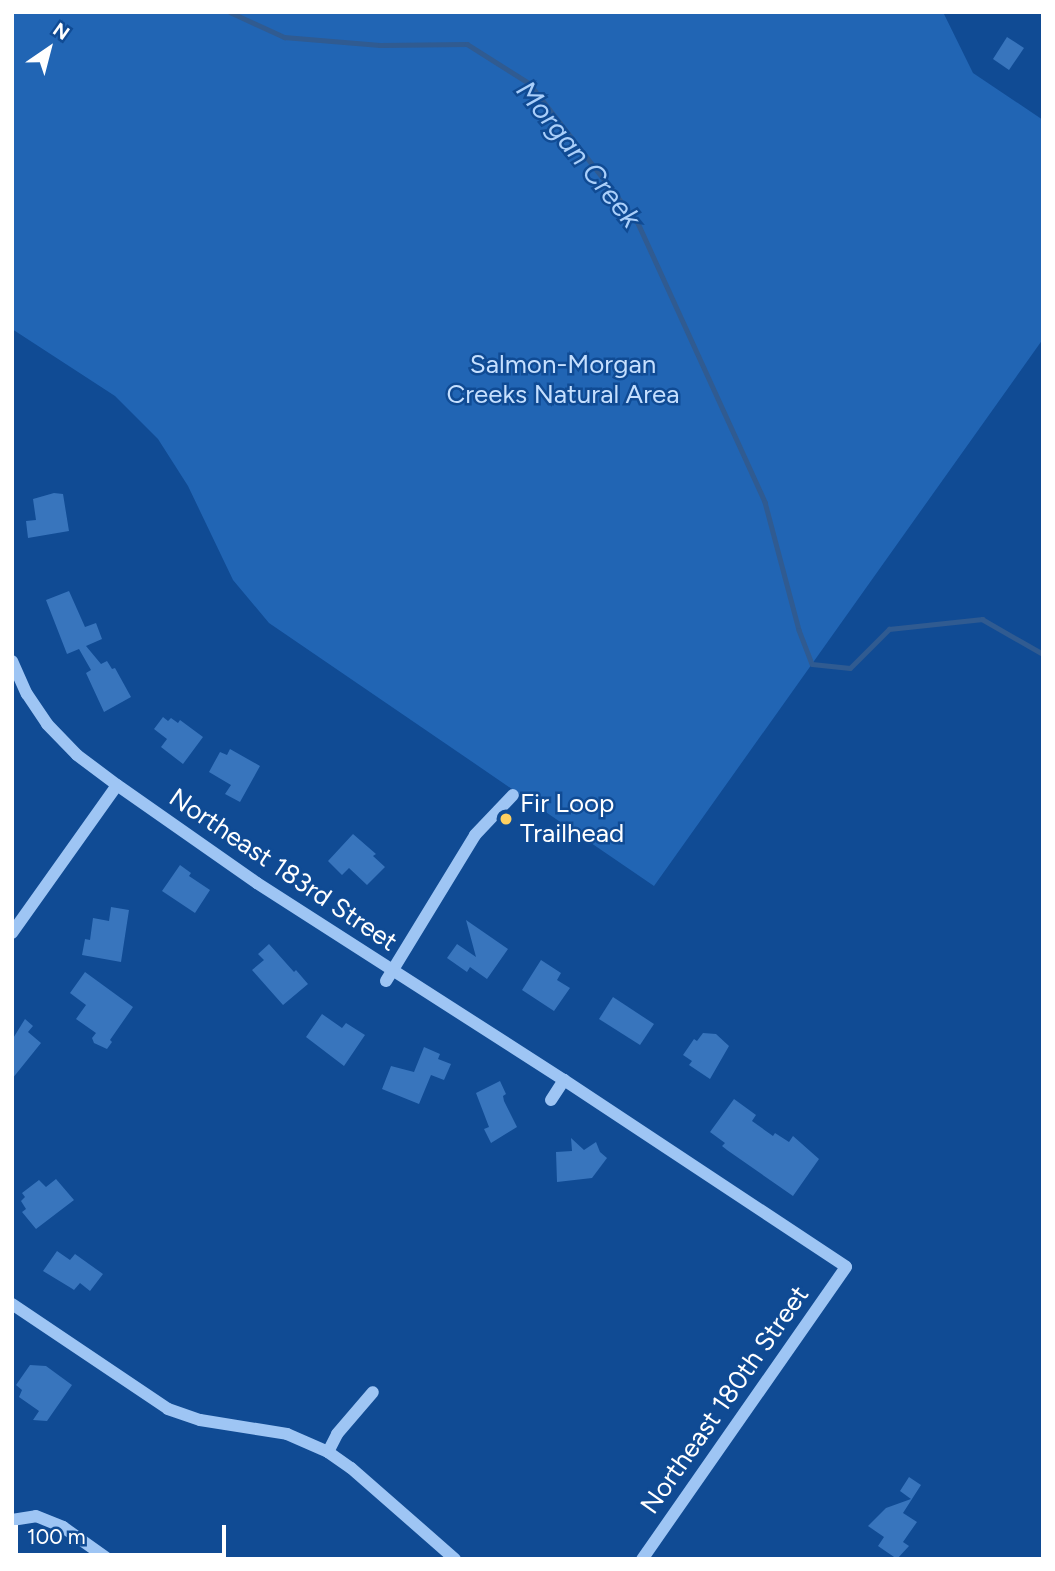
<!DOCTYPE html>
<html>
<head>
<meta charset="utf-8">
<style>
  body { margin:0 }
  #map { position:relative; width:1055px; height:1571px; overflow:hidden; background:#104b94; font-family:Figtree,sans-serif }
  div>[style] { position:absolute }
  .green>* { inset:0; background:#2165b4 }
  .stream>* { height:4.5px; margin:-2.25px; padding:0 2.25px; transform-origin:2.25px; border-radius:2.25px; background:#305b91 }
  .building>* { inset:0; background:#3875bd }
  .minor>* { height:12px; margin:-6px; padding:0 6px; transform-origin:6px; border-radius:6px; background:#9ec5f4 }
  .dots>* { width:19px; height:19px; translate:-50% -50%; box-sizing:border-box; border:4px solid #104b94; border-radius:50% }
  span { translate:-50% -50%; white-space:nowrap; text-align:center; line-height:1.15; -webkit-text-stroke:5px #104b94; paint-order:stroke }
  .park-label { font-size:26px; color:#c5dffe }
  .poi-label { font-size:26px; color:#fff }
  .left { translate:0 -50%; text-align:left }
  .street-label { font-size:26px; color:#fff }
  .water-label { font-size:28px; color:#aacffa; font-style:italic }
  .frame { position:absolute; inset:0; border:14px solid #fff; pointer-events:none }
  .north { position:absolute; left:14px; top:14px; width:70px; height:70px; -webkit-text-stroke:5px #104b94; paint-order:stroke; rotate:35deg; font-size:19px; font-weight:700; line-height:28px; text-align:center; color:#fff }
  .north::after { content:''; display:block; margin:auto; width:24px; height:32px; background:#fff; clip-path:polygon(50% 0,100% 100%,50% 72%,0 100%) }
  .scale { position:absolute; left:14px; top:1525px; width:212px; height:32px; box-sizing:border-box; border:4px solid #fff; border-top:0; padding-left:9px; font-size:21px; line-height:24px; white-space:nowrap; color:#fff; -webkit-text-stroke:5px #104b94; paint-order:stroke }
</style>
</head>
<body>
<div id="map">
  <div class="green">
    <div style="clip-path:polygon(12px 12px,943px 12px,973px 73px,1043px 120px,1043px 339px,654px 886px,269px 623px,233px 580px,188px 486px,158px 439px,115px 396px,12px 329px)"></div>
  </div>
  <div class="stream">
    <div style="left:230px;top:12px;width:60px;rotate:24.8deg"></div>
    <div style="left:284px;top:37px;width:96px;rotate:4.8deg"></div>
    <div style="left:380px;top:45px;width:87px;rotate:-0.7deg"></div>
    <div style="left:467px;top:44px;width:73px;rotate:32.2deg"></div>
    <div style="left:529px;top:83px;width:177px;rotate:52.1deg"></div>
    <div style="left:638px;top:223px;width:307px;rotate:65.5deg"></div>
    <div style="left:765px;top:502px;width:132px;rotate:75.1deg"></div>
    <div style="left:799px;top:630px;width:36px;rotate:69deg"></div>
    <div style="left:812px;top:664px;width:38px;rotate:6deg"></div>
    <div style="left:850px;top:668px;width:55px;rotate:-45deg"></div>
    <div style="left:889px;top:629px;width:94px;rotate:-6.1deg"></div>
    <div style="left:982px;top:619px;width:70px;rotate:29.8deg"></div>
  </div>
  <div class="building">
    <div style="clip-path:polygon(1007px 37px,1024px 48px,1009px 70px,993px 59px)"></div>
    <div style="clip-path:polygon(54px 493px,63px 494px,69px 531px,28px 538px,26px 521px,36px 520px,33px 499px)"></div>
    <div style="clip-path:polygon(69px 591px,85px 627px,96px 623px,102px 639px,86px 646px,101px 664px,107px 661px,112px 669px,115px 668px,131px 697px,104px 712px,86px 673px,91px 670px,79px 649px,67px 654px,46px 600px)"></div>
    <div style="clip-path:polygon(163px 717px,168px 721px,171px 718px,178px 723px,180px 720px,203px 737px,183px 764px,161px 747px,167px 739px,154px 729px)"></div>
    <div style="clip-path:polygon(230px 749px,260px 766px,240px 802px,225px 794px,231px 785px,209px 772px,220px 752px,227px 755px)"></div>
    <div style="clip-path:polygon(353px 834px,376px 854px,373px 856px,385px 867px,367px 885px,349px 868px,342px 875px,328px 861px)"></div>
    <div style="clip-path:polygon(180px 865px,191px 873px,189px 876px,210px 890px,195px 913px,162px 891px)"></div>
    <div style="clip-path:polygon(111px 907px,129px 910px,121px 962px,82px 955px,85px 939px,90px 940px,93px 918px,109px 921px)"></div>
    <div style="clip-path:polygon(466px 920px,508px 949px,487px 979px,470px 967px,467px 972px,447px 958px,457px 944px,476px 957px)"></div>
    <div style="clip-path:polygon(269px 944px,294px 972px,296px 970px,308px 984px,283px 1005px,252px 970px,264px 960px,258px 954px)"></div>
    <div style="clip-path:polygon(541px 960px,561px 973px,557px 980px,570px 988px,554px 1011px,522px 990px)"></div>
    <div style="clip-path:polygon(85px 972px,133px 1007px,110px 1040px,112px 1042px,107px 1049px,94px 1043px,92px 1038px,96px 1033px,76px 1019px,86px 1005px,70px 993px)"></div>
    <div style="clip-path:polygon(613px 997px,654px 1024px,640px 1045px,599px 1019px)"></div>
    <div style="clip-path:polygon(322px 1014px,342px 1028px,346px 1023px,365px 1035px,344px 1066px,306px 1037px)"></div>
    <div style="clip-path:polygon(25px 1019px,33px 1026px,28px 1032px,41px 1043px,12px 1079px,12px 1040px)"></div>
    <div style="clip-path:polygon(703px 1033px,716px 1034px,729px 1046px,710px 1079px,689px 1065px,692px 1061px,683px 1055px,694px 1039px,697px 1041px)"></div>
    <div style="clip-path:polygon(424px 1047px,440px 1054px,438px 1059px,451px 1064px,444px 1080px,431px 1075px,419px 1104px,382px 1089px,391px 1066px,414px 1072px)"></div>
    <div style="clip-path:polygon(500px 1081px,506px 1094px,503px 1096px,504px 1101px,517px 1127px,491px 1143px,484px 1129px,489px 1127px,476px 1093px)"></div>
    <div style="clip-path:polygon(734px 1099px,756px 1115px,752px 1121px,773px 1136px,775px 1133px,789px 1142px,793px 1136px,819px 1159px,793px 1196px,727px 1150px,722px 1146px,725px 1143px,710px 1132px)"></div>
    <div style="clip-path:polygon(571px 1138px,584px 1150px,596px 1142px,600px 1152px,607px 1158px,592px 1178px,557px 1182px,556px 1152px,572px 1151px)"></div>
    <div style="clip-path:polygon(56px 1179px,74px 1200px,36px 1229px,22px 1212px,26px 1209px,21px 1201px,25px 1197px,22px 1193px,39px 1180px,46px 1187px)"></div>
    <div style="clip-path:polygon(57px 1251px,70px 1260px,75px 1254px,103px 1274px,90px 1291px,80px 1283px,74px 1290px,71px 1288px,43px 1271px)"></div>
    <div style="clip-path:polygon(30px 1365px,46px 1366px,72px 1385px,47px 1421px,33px 1420px,39px 1411px,19px 1397px,22px 1390px,16px 1385px)"></div>
    <div style="clip-path:polygon(909px 1477px,921px 1485px,903px 1513px,917px 1522px,903px 1542px,909px 1546px,897px 1559px,878px 1546px,884px 1537px,868px 1526px,886px 1508px,911px 1499px,900px 1491px)"></div>
  </div>
  <div class="minor">
    <div style="left:12px;top:661px;width:36px;rotate:66deg"></div>
    <div style="left:27px;top:694px;width:36px;rotate:56deg"></div>
    <div style="left:47px;top:724px;width:43px;rotate:45.9deg"></div>
    <div style="left:77px;top:755px;width:50px;rotate:36.9deg"></div>
    <div style="left:117px;top:785px;width:171px;rotate:35deg"></div>
    <div style="left:257px;top:883px;width:365px;rotate:32.7deg"></div>
    <div style="left:564px;top:1080px;width:338px;rotate:33.5deg"></div>
    <div style="left:846px;top:1267px;width:356px;rotate:124.9deg"></div>
    <div style="left:12px;top:933px;width:181px;rotate:-54.6deg"></div>
    <div style="left:386px;top:981px;width:171px;rotate:-58.6deg"></div>
    <div style="left:475px;top:835px;width:55px;rotate:-46.5deg"></div>
    <div style="left:551px;top:1100px;width:24px;rotate:-57deg"></div>
    <div style="left:12px;top:1304px;width:188px;rotate:33.9deg"></div>
    <div style="left:168px;top:1409px;width:34px;rotate:19deg"></div>
    <div style="left:200px;top:1420px;width:88px;rotate:9.1deg"></div>
    <div style="left:287px;top:1434px;width:45px;rotate:23.7deg"></div>
    <div style="left:328px;top:1452px;width:28px;rotate:35deg"></div>
    <div style="left:351px;top:1468px;width:138px;rotate:41.2deg"></div>
    <div style="left:328px;top:1452px;width:20px;rotate:-63deg"></div>
    <div style="left:337px;top:1434px;width:55px;rotate:-49.4deg"></div>
    <div style="left:12px;top:1520px;width:24px;rotate:-9deg"></div>
    <div style="left:36px;top:1516px;width:29px;rotate:22deg"></div>
    <div style="left:63px;top:1527px;width:55px;rotate:35.4deg"></div>
  </div>
  <div class="dots">
    <div style="left:506px;top:819px;background:#ffd060"></div>
  </div>
  <div class="park-label">
    <span style="left:563px;top:380px">Salmon-Morgan<br>Creeks Natural Area</span>
  </div>
  <div class="poi-label">
    <span class="left" style="left:520px;top:819px">Fir Loop<br>Trailhead</span>
  </div>
  <div class="street-label">
    <span style="left:283px;top:870px;rotate:34deg">Northeast 183rd Street</span>
    <span style="left:725px;top:1400px;rotate:-55deg">Northeast 180th Street</span>
  </div>
  <div class="water-label">
    <span style="left:579px;top:154px;rotate:51deg">Morgan Creek</span>
  </div>
  <div class="frame"></div>
  <div class="north">N</div>
  <div class="scale">100 m</div>
</div>
</body>
</html>
